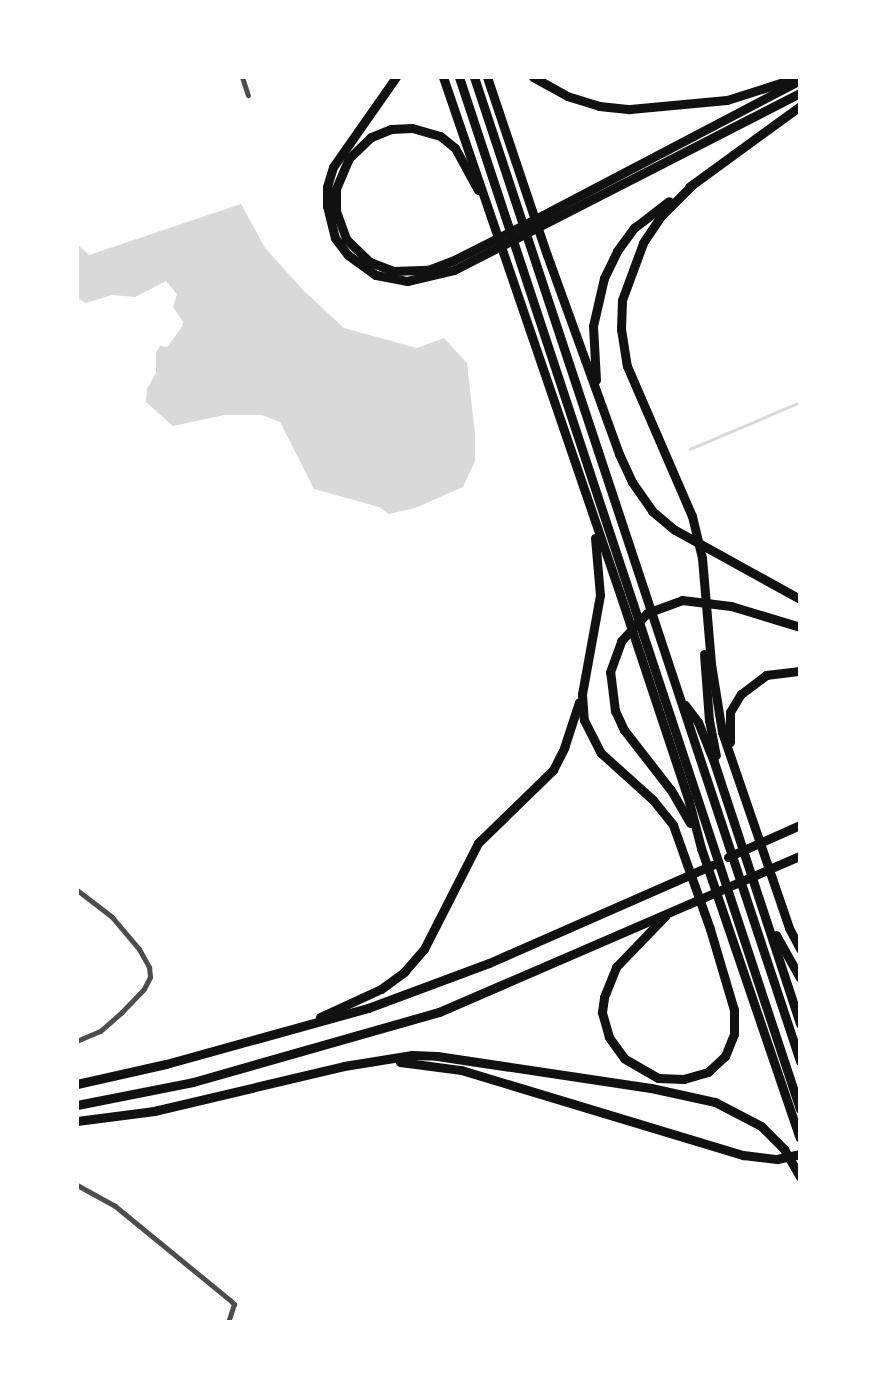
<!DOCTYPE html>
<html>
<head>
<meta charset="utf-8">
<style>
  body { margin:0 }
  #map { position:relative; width:877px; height:1399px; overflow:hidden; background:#fff; font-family:"Sofia Sans Condensed",sans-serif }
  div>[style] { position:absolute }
  .water>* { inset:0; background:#d9d9d9 }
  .stream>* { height:2.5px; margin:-1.25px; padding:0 1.25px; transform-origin:1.25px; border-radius:1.25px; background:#d9d9d9 }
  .minor>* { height:5px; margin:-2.5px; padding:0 2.5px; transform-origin:2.5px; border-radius:2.5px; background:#4c4c4c }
  .motorway>* { height:9px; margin:-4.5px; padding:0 4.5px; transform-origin:4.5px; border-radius:4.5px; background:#111 }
  span { translate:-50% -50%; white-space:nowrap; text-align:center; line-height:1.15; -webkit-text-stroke:5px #fff; paint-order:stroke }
  .frame { position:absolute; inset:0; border:79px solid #fff; pointer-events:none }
</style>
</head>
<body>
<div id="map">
  <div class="water">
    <div style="clip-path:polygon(241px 204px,265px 248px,304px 291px,344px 328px,417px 348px,444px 338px,467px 363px,475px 434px,475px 461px,463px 487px,415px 508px,389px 514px,379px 507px,314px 489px,280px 422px,262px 415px,224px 415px,173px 426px,146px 402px,147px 389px,156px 373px,156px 352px,160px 346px,167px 347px,182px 327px,183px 322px,173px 307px,177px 294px,166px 281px,135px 297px,112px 295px,86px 303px,77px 298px,77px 244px,89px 255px)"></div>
  </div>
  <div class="stream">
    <div style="left:690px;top:449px;width:120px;rotate:-23.1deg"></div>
  </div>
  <div class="minor">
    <div style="left:242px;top:77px;width:19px;rotate:72deg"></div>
    <div style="left:77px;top:890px;width:44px;rotate:37.6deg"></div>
    <div style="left:112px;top:917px;width:42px;rotate:49.8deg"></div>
    <div style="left:139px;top:949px;width:21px;rotate:61deg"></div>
    <div style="left:149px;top:967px;width:10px;rotate:84deg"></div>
    <div style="left:150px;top:977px;width:13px;rotate:117deg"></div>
    <div style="left:144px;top:989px;width:32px;rotate:134deg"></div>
    <div style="left:122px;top:1012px;width:29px;rotate:139deg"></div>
    <div style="left:100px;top:1031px;width:25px;rotate:157deg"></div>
    <div style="left:77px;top:1185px;width:43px;rotate:28.9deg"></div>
    <div style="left:115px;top:1206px;width:149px;rotate:39.3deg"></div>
    <div style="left:230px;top:1300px;width:6px;rotate:45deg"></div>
    <div style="left:234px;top:1304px;width:19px;rotate:108deg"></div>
  </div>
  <div class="motorway">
    <div style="left:396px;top:77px;width:110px;rotate:125deg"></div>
    <div style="left:333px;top:167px;width:21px;rotate:107deg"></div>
    <div style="left:327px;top:187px;width:19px;rotate:90deg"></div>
    <div style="left:327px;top:206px;width:33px;rotate:76deg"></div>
    <div style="left:335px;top:238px;width:21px;rotate:53deg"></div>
    <div style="left:348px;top:255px;width:34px;rotate:36deg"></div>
    <div style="left:376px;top:275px;width:32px;rotate:11deg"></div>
    <div style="left:407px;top:281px;width:48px;rotate:-13.2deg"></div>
    <div style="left:454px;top:270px;width:389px;rotate:-27.1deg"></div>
    <div style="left:443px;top:77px;width:546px;rotate:71.1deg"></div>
    <div style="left:620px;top:594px;width:215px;rotate:71.6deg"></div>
    <div style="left:688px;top:798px;width:52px;rotate:75.4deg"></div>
    <div style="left:701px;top:848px;width:306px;rotate:71.2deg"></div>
    <div style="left:459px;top:77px;width:1087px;rotate:71.72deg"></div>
    <div style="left:474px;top:77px;width:1037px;rotate:71.67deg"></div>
    <div style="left:487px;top:77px;width:188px;rotate:71.4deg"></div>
    <div style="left:547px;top:255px;width:212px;rotate:70.1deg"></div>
    <div style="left:619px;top:454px;width:31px;rotate:65deg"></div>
    <div style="left:632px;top:482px;width:35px;rotate:55deg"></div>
    <div style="left:652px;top:511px;width:30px;rotate:40deg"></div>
    <div style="left:675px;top:530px;width:143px;rotate:28.9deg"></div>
    <div style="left:533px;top:77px;width:39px;rotate:29deg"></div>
    <div style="left:567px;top:96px;width:34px;rotate:17deg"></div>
    <div style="left:599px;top:106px;width:31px;rotate:6deg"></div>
    <div style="left:630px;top:109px;width:97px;rotate:-5.3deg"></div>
    <div style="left:727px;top:100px;width:69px;rotate:-17.7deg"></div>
    <div style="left:693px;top:184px;width:45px;rotate:135deg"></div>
    <div style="left:661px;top:216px;width:32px;rotate:124deg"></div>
    <div style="left:643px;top:243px;width:61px;rotate:110.2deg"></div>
    <div style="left:622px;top:300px;width:29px;rotate:92deg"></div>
    <div style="left:621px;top:329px;width:37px;rotate:81deg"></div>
    <div style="left:627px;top:366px;width:163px;rotate:66.6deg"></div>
    <div style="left:692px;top:516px;width:43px;rotate:76.6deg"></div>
    <div style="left:702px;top:558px;width:106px;rotate:85.1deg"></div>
    <div style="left:711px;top:664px;width:69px;rotate:80.8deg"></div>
    <div style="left:722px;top:732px;width:207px;rotate:71.1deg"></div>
    <div style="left:789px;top:928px;width:24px;rotate:62deg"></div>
    <div style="left:689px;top:187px;width:137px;rotate:-36.1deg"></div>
    <div style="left:478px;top:190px;width:48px;rotate:-118.7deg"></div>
    <div style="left:455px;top:148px;width:19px;rotate:-141deg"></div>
    <div style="left:440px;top:136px;width:29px;rotate:-164deg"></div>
    <div style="left:412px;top:128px;width:21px;rotate:177deg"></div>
    <div style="left:391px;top:129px;width:22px;rotate:158deg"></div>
    <div style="left:371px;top:137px;width:30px;rotate:136deg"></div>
    <div style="left:349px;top:158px;width:33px;rotate:113deg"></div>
    <div style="left:336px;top:188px;width:23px;rotate:90deg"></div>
    <div style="left:336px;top:211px;width:30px;rotate:70deg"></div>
    <div style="left:346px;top:239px;width:33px;rotate:44deg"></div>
    <div style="left:370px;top:262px;width:25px;rotate:21deg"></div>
    <div style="left:393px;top:271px;width:35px;rotate:-2deg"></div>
    <div style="left:428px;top:270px;width:26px;rotate:-21deg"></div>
    <div style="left:452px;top:261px;width:102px;rotate:-26.8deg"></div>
    <div style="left:543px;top:215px;width:290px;rotate:-27.7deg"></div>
    <div style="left:596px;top:380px;width:54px;rotate:-93.2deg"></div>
    <div style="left:593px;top:326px;width:49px;rotate:-77.1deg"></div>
    <div style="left:604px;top:278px;width:30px;rotate:-64deg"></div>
    <div style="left:617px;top:251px;width:29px;rotate:-54deg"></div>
    <div style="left:634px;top:228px;width:44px;rotate:-37.6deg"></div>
    <div style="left:595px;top:538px;width:57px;rotate:85deg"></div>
    <div style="left:600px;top:595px;width:101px;rotate:100.3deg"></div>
    <div style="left:582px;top:694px;width:26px;rotate:86deg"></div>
    <div style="left:584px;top:720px;width:37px;rotate:63deg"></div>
    <div style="left:601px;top:753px;width:70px;rotate:42.1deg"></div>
    <div style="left:653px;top:800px;width:32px;rotate:51deg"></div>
    <div style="left:673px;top:825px;width:110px;rotate:70.4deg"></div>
    <div style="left:710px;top:929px;width:84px;rotate:73.5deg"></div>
    <div style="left:734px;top:1010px;width:24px;rotate:90deg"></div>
    <div style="left:734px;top:1034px;width:24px;rotate:112deg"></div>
    <div style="left:725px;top:1056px;width:23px;rotate:137deg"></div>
    <div style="left:708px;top:1072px;width:25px;rotate:164deg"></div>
    <div style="left:684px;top:1079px;width:26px;rotate:-178deg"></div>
    <div style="left:658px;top:1078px;width:39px;rotate:-150deg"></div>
    <div style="left:624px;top:1058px;width:26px;rotate:-126deg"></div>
    <div style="left:609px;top:1037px;width:26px;rotate:-106deg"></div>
    <div style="left:602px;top:1012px;width:15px;rotate:-82deg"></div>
    <div style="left:604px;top:997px;width:32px;rotate:-68deg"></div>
    <div style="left:616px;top:967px;width:71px;rotate:-46.1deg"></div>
    <div style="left:704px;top:654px;width:66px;rotate:85.7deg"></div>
    <div style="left:709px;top:720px;width:36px;rotate:79deg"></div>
    <div style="left:685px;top:705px;width:21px;rotate:53deg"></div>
    <div style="left:698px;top:722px;width:43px;rotate:68.2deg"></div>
    <div style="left:714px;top:762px;width:276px;rotate:71.8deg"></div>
    <div style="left:730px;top:742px;width:30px;rotate:-90deg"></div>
    <div style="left:730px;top:712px;width:21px;rotate:-59deg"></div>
    <div style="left:741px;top:694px;width:31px;rotate:-37deg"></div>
    <div style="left:766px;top:675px;width:34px;rotate:-7deg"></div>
    <div style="left:690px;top:823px;width:39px;rotate:-120deg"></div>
    <div style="left:670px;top:789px;width:75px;rotate:-127.9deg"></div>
    <div style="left:624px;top:730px;width:21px;rotate:-115deg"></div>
    <div style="left:615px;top:711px;width:39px;rotate:-97deg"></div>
    <div style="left:610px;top:672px;width:33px;rotate:-70deg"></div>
    <div style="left:621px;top:641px;width:38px;rotate:-47deg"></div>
    <div style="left:647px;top:613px;width:37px;rotate:-20deg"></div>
    <div style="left:682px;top:600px;width:49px;rotate:7deg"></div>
    <div style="left:731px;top:606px;width:72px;rotate:16.9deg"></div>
    <div style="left:728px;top:857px;width:79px;rotate:-24deg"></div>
    <div style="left:776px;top:935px;width:49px;rotate:60.8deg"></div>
    <div style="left:320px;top:1017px;width:67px;rotate:-24.7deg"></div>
    <div style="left:381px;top:989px;width:29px;rotate:-36deg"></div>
    <div style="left:404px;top:972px;width:30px;rotate:-49deg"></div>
    <div style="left:424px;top:949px;width:119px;rotate:-63deg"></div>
    <div style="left:478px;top:843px;width:105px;rotate:-44.2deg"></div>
    <div style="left:553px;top:770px;width:25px;rotate:-63deg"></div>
    <div style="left:564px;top:748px;width:48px;rotate:-71.9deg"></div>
    <div style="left:400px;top:1062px;width:62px;rotate:7.5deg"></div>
    <div style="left:461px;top:1070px;width:295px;rotate:16.8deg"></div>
    <div style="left:743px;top:1155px;width:34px;rotate:7deg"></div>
    <div style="left:777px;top:1159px;width:24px;rotate:-12deg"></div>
    <div style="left:77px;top:1084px;width:91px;rotate:-12.7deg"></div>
    <div style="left:166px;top:1064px;width:210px;rotate:-15.5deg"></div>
    <div style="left:368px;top:1008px;width:129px;rotate:-20.4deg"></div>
    <div style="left:489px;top:963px;width:244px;rotate:-23.7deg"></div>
    <div style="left:77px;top:1105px;width:118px;rotate:-11.2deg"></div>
    <div style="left:193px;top:1082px;width:256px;rotate:-15.9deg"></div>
    <div style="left:439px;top:1012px;width:393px;rotate:-23.4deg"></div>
    <div style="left:77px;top:1121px;width:78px;rotate:-7.4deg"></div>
    <div style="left:154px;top:1111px;width:195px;rotate:-13.3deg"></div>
    <div style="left:344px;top:1066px;width:69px;rotate:-9.2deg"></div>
    <div style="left:412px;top:1055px;width:25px;rotate:2deg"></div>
    <div style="left:437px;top:1056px;width:216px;rotate:8.5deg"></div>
    <div style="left:651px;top:1088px;width:66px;rotate:12.3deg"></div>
    <div style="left:715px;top:1102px;width:52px;rotate:27.6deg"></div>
    <div style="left:761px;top:1126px;width:33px;rotate:45deg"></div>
    <div style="left:784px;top:1149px;width:32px;rotate:60deg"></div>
  </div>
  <div class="frame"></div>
</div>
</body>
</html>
